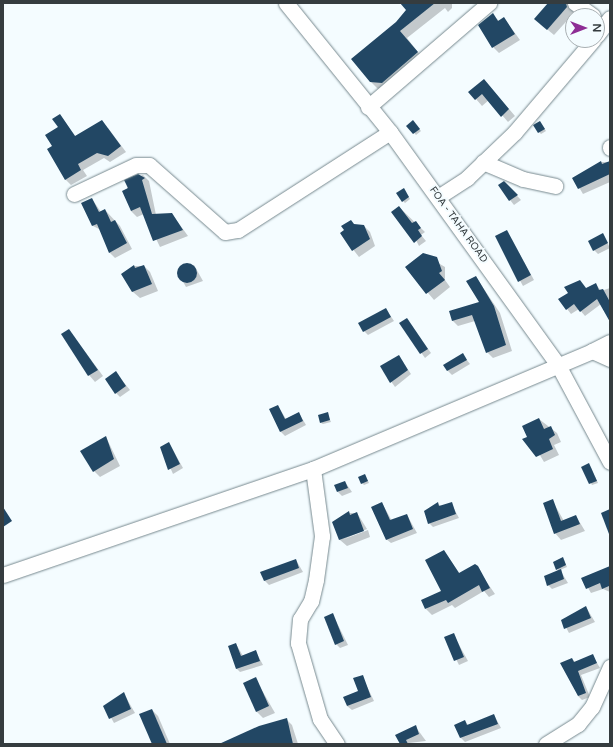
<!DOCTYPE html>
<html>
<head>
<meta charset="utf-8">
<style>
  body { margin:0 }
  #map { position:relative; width:613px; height:747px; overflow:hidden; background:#f4fcff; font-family:"Varela Round",sans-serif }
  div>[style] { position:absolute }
  .shadow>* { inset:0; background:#0003 }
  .building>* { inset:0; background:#224764 }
  .round { border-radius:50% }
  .roads { filter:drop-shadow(0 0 1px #77898f) drop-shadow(0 0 1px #77898f) }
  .minor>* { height:15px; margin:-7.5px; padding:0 7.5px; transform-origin:7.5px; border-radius:7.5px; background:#fff }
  span { translate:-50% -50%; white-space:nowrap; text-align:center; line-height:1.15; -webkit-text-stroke:4px #f4fcff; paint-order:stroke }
  .street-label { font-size:10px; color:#353c3f }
  .frame { position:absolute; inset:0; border:4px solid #353c3f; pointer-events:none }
  .north { position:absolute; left:565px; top:8px; width:40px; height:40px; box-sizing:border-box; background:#f4fcff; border:1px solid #a8afb2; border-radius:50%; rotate:90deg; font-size:11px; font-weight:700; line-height:16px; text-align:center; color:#353c3f }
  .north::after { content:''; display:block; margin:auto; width:14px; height:18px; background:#8e2d95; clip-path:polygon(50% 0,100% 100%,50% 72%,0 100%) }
</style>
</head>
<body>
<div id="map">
  <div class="shadow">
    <div style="clip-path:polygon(406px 3px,452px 3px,452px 8px,448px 12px,445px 8px,407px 38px,424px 60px,378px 89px,370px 81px,397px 23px,408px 9px)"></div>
    <div style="clip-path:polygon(550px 3px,575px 3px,573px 14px,554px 35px,542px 25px)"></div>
    <div style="clip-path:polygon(493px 15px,499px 21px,504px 18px,520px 40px,499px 53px,493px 47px)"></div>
    <div style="clip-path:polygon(484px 80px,515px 116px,508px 122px,489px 100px,482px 106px,470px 92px)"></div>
    <div style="clip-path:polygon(60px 115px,76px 137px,108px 128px,126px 152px,110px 162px,104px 158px,83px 170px,87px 176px,71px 185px,65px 179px,54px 146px)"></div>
    <div style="clip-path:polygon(540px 122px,546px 131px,541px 134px,539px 132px)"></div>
    <div style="clip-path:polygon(415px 124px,421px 131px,416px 135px,408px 126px)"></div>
    <div style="clip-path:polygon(601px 162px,610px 162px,610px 182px,583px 194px,574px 179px)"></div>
    <div style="clip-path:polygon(143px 175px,149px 181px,156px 215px,172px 214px,188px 236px,160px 247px,144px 214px,137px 217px,131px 211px,126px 181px)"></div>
    <div style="clip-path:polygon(504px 182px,521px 200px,514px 205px,510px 200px)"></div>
    <div style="clip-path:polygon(405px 191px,410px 199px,405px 203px,403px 201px)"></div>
    <div style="clip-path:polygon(92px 199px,101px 212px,105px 210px,120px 226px,132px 249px,115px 258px,110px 253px,101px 230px,93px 226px,82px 204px)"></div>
    <div style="clip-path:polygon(399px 207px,425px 232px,421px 235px,426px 241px,419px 246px)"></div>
    <div style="clip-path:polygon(355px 225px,364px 226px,370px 232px,375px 246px,359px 257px,341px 234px)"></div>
    <div style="clip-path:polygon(507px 231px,534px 280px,523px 286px,496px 237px)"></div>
    <div style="clip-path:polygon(603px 234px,610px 248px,598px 254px,594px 250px)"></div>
    <div style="clip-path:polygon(423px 254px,445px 267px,445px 280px,450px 287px,434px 300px,406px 267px)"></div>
    <div style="clip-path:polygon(194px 265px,203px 281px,186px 287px,177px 271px)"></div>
    <div style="clip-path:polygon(134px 266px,144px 266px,150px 272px,158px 291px,140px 298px,133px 292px,122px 274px)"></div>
    <div style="clip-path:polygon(476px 277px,500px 313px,512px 351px,493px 358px,487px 352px,475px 321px,458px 326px,452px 320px,480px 303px)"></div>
    <div style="clip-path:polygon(596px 284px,601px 291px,610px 288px,610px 317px,601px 304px,585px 316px,579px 309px,571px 314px,560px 300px)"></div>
    <div style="clip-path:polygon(386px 309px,394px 321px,368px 335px,364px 331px)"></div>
    <div style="clip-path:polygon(407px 319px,431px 353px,425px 358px,401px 324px)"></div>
    <div style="clip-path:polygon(69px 330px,103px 376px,95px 382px,89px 375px)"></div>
    <div style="clip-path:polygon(463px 355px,470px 364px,452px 375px,447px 370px)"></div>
    <div style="clip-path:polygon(399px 356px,411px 374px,395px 387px,381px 367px)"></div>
    <div style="clip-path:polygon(116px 373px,130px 390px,120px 397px,116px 393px)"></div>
    <div style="clip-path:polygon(278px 406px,286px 419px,299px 413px,306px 425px,285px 436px,281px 432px)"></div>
    <div style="clip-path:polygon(327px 413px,331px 422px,323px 424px,321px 423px)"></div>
    <div style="clip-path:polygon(539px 419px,557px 433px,561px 442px,554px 445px,559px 455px,544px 462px,529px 437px)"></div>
    <div style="clip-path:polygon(106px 437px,120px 466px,100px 477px,94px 471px)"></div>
    <div style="clip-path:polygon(169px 443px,183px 468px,173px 474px,161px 447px)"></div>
    <div style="clip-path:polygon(590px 466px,598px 483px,592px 485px,582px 467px)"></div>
    <div style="clip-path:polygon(365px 475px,369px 483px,364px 485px,362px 483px)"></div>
    <div style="clip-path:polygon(345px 482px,352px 492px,342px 496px,338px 492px)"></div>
    <div style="clip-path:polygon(552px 500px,564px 521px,576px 516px,585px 531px,561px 540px,555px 533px)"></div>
    <div style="clip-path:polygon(382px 503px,392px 521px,407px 515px,417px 533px,391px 543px,386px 539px)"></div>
    <div style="clip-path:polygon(451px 503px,459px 518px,433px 527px,429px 523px,438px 504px,441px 506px)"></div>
    <div style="clip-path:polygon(349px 513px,357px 513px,367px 529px,342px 540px,368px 530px,370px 537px,347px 546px,340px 540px,334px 522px)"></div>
    <div style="clip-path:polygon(444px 551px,460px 574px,475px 565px,495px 594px,489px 597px,484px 591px,455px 608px,452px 605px,432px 615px,426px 609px,442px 592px)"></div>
    <div style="clip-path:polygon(296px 560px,303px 572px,269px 585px,264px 580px)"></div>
    <div style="clip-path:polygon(564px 560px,567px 567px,560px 570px,568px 583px,552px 589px,548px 585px)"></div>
    <div style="clip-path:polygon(610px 567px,610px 592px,603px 589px,591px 593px,582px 578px)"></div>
    <div style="clip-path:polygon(586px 607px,595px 622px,569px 633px,562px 620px)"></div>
    <div style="clip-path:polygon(333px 615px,348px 645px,340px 648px,336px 644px)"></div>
    <div style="clip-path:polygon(453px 634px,468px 661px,459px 665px,445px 637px)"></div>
    <div style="clip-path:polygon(236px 644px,243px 656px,256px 652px,263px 665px,240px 672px,236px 668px)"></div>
    <div style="clip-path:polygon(593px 656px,600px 668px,581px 675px,590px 697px,582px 700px,578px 696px,572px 659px,576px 663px)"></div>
    <div style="clip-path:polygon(362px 676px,374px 701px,352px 710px,347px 706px,359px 692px)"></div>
    <div style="clip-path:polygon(255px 678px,275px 713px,263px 718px,257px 712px)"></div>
    <div style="clip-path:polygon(124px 694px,135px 713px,114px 723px,105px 707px)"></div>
    <div style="clip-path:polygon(152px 710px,158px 716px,170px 744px,153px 744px)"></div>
    <div style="clip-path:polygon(494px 715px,501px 728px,465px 742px,461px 738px,456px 726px,465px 721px,469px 726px)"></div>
    <div style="clip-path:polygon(286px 719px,292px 725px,298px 744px,231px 744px)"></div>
    <div style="clip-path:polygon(415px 726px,426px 741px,400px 744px)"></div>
  </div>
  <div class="building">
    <div style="clip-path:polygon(400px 3px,435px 3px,400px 31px,418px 52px,382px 83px,370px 82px,351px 59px,396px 22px,406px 10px)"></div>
    <div style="clip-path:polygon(548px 3px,566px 3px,567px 7px,547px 30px,534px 19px)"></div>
    <div style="clip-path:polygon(493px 13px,498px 21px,504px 17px,515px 34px,492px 48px,478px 25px)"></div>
    <div style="clip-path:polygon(484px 79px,509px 109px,501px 117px,482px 94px,475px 100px,468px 92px)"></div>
    <div style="clip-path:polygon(60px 114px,75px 136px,102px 120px,121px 146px,108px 156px,97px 153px,78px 164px,81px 170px,65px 180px,47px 149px,52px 146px,45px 135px,58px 127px,52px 119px)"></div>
    <div style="clip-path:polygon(413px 120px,420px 129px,413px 134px,406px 126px)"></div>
    <div style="clip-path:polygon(540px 121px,545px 129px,538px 133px,533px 125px)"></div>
    <div style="clip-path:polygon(601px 161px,602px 164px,610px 161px,610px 174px,578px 189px,572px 178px)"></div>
    <div style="clip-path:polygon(138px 174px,145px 178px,142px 180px,152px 214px,172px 213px,183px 230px,153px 241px,140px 207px,131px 211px,122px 191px,128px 188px,124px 180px)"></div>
    <div style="clip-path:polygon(504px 181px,518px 195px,509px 201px,498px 185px)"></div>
    <div style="clip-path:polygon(404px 188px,409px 197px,402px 202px,396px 193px)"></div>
    <div style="clip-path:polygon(92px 198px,99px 212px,105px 209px,111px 222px,115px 220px,127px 243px,109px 253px,97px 224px,92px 226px,81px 203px)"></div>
    <div style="clip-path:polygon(399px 206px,412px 223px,416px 221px,421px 228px,418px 230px,422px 236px,414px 243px,391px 212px)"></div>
    <div style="clip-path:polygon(351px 220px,354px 224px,364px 225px,370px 239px,352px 251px,340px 233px,344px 230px,341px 226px)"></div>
    <div style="clip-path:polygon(507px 230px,531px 275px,518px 282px,495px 236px)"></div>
    <div style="clip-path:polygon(603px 233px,608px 243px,593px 251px,588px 241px)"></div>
    <div style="clip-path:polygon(423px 253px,437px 257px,442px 271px,439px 273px,445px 280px,426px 294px,405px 267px)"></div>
    <div class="round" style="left:177px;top:263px;width:20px;height:20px"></div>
    <div style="clip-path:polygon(134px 265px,135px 268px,144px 265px,152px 284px,132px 292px,121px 274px)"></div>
    <div style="clip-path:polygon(476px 276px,494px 306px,506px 345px,486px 353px,472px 315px,452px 321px,449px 311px,479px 302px,466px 281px)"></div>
    <div style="clip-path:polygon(580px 280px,586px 288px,596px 283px,599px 290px,603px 289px,610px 302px,610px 322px,597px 299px,580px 312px,574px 304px,566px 310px,558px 299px,568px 293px,564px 287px)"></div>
    <div style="clip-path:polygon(386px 308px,391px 317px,363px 332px,358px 323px)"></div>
    <div style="clip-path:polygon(407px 318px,428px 349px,420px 354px,399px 323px)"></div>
    <div style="clip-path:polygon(69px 329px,98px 370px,88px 376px,61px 334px)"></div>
    <div style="clip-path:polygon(463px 353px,467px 360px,447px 371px,443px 365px)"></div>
    <div style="clip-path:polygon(399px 355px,408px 370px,390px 383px,380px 366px)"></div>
    <div style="clip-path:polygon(116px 371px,126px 386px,115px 394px,105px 379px)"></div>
    <div style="clip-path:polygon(278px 405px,285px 419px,299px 412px,303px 421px,280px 432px,269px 409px)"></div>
    <div style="clip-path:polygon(328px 412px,330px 420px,320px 423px,318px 415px)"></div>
    <div style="clip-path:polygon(539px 418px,544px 429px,551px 426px,555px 435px,549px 439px,553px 449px,536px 457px,522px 439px,527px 437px,522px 426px)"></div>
    <div style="clip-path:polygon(106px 436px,114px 459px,93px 472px,80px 451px)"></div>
    <div style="clip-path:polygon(169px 442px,180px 464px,168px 470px,160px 447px)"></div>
    <div style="clip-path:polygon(589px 463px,597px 481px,589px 484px,581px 467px)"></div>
    <div style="clip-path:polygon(365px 474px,368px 481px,361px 484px,358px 477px)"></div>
    <div style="clip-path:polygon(345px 481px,348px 488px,337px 492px,334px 485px)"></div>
    <div style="clip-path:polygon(553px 499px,561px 521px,576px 515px,580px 524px,554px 534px,543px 503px)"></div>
    <div style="clip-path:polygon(382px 502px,390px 520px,407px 514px,413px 529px,386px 540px,371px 507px)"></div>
    <div style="clip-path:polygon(438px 502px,439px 506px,452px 502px,456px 514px,428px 524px,424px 511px)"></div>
    <div style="clip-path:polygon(3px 507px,12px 521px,3px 527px)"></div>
    <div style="clip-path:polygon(610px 509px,610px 534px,609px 534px,601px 513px)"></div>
    <div style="clip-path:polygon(349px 511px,350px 515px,357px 512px,364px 531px,339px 540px,332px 522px)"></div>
    <div style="clip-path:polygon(444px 550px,459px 573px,475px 564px,478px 566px,490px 588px,482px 592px,479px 585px,448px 603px,446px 600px,425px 609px,421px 600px,441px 591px,425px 560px)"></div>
    <div style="clip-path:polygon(563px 557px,566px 565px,556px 570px,553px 562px)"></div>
    <div style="clip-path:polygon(296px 559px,299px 568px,264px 581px,260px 572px)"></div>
    <div style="clip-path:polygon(610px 566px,609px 586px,602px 589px,600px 583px,586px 589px,581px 578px)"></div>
    <div style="clip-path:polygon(561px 569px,564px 579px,547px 586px,544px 576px)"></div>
    <div style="clip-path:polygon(586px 606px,591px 618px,564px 629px,561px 620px)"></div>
    <div style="clip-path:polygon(333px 613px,344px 641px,335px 645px,324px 617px)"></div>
    <div style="clip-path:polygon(454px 633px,464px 657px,454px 661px,444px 637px)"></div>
    <div style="clip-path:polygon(236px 643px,241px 656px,256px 650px,260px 661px,236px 669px,228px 646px)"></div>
    <div style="clip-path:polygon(593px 654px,597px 663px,578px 671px,586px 693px,578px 696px,560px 663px,572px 658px,574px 662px)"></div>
    <div style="clip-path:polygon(363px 675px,371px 697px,347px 706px,343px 697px,358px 691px,353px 678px)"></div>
    <div style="clip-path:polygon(256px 677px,269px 706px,256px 712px,243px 683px)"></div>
    <div style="clip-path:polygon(124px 692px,131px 709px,109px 719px,103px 706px)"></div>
    <div style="clip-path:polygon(152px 709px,167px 744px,152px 744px,139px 714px)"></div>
    <div style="clip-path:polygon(494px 714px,498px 724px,460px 738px,454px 725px,465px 720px,467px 725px)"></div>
    <div style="clip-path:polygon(287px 718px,293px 744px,219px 744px,259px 726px)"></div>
    <div style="clip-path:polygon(416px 725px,419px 734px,406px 740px,408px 744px,400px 744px,395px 735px)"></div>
  </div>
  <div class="roads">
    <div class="minor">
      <div style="left:286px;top:3px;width:166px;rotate:51.1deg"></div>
      <div style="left:390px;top:132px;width:287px;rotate:54.2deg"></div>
      <div style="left:558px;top:365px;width:110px;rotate:61.8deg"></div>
      <div style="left:575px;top:3px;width:22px;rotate:36deg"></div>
      <div style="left:597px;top:35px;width:21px;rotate:-53deg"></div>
      <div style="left:368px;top:107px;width:160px;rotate:-40.7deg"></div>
      <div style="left:610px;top:147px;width:1px;rotate:90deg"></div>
      <div style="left:483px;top:162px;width:43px;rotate:23deg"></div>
      <div style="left:523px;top:179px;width:33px;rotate:12deg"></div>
      <div style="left:74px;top:194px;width:68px;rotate:-25.1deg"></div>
      <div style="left:136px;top:165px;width:13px"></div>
      <div style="left:149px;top:165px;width:101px;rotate:41.4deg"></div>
      <div style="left:225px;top:232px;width:13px;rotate:-9deg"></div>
      <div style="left:238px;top:230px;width:181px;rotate:-32.8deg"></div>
      <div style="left:438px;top:197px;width:35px;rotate:-33deg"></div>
      <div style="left:467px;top:178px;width:66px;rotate:-43.8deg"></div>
      <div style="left:515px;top:132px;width:121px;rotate:-49.7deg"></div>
      <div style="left:592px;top:351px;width:20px;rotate:-27deg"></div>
      <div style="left:313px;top:469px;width:68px;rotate:82.3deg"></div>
      <div style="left:322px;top:536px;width:44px;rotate:97.8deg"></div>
      <div style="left:316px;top:580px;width:22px;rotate:103deg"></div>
      <div style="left:311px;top:601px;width:21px;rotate:121deg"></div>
      <div style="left:300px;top:619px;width:24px;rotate:95deg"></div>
      <div style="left:298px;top:643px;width:79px;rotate:73.9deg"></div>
      <div style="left:320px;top:719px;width:30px;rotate:56deg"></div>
      <div style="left:3px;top:575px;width:328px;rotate:-18.9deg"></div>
      <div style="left:313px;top:469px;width:303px;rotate:-22.9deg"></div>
      <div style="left:592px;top:351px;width:20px;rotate:24deg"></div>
      <div style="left:546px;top:744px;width:38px;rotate:-32deg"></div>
      <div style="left:578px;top:724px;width:22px;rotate:-51deg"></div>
      <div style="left:592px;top:707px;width:44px;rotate:-65.8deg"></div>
    </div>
  </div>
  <div class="street-label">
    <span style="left:458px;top:225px;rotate:54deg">FOA - TAHA ROAD</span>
  </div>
  <div class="frame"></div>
  <div class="north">N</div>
</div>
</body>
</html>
